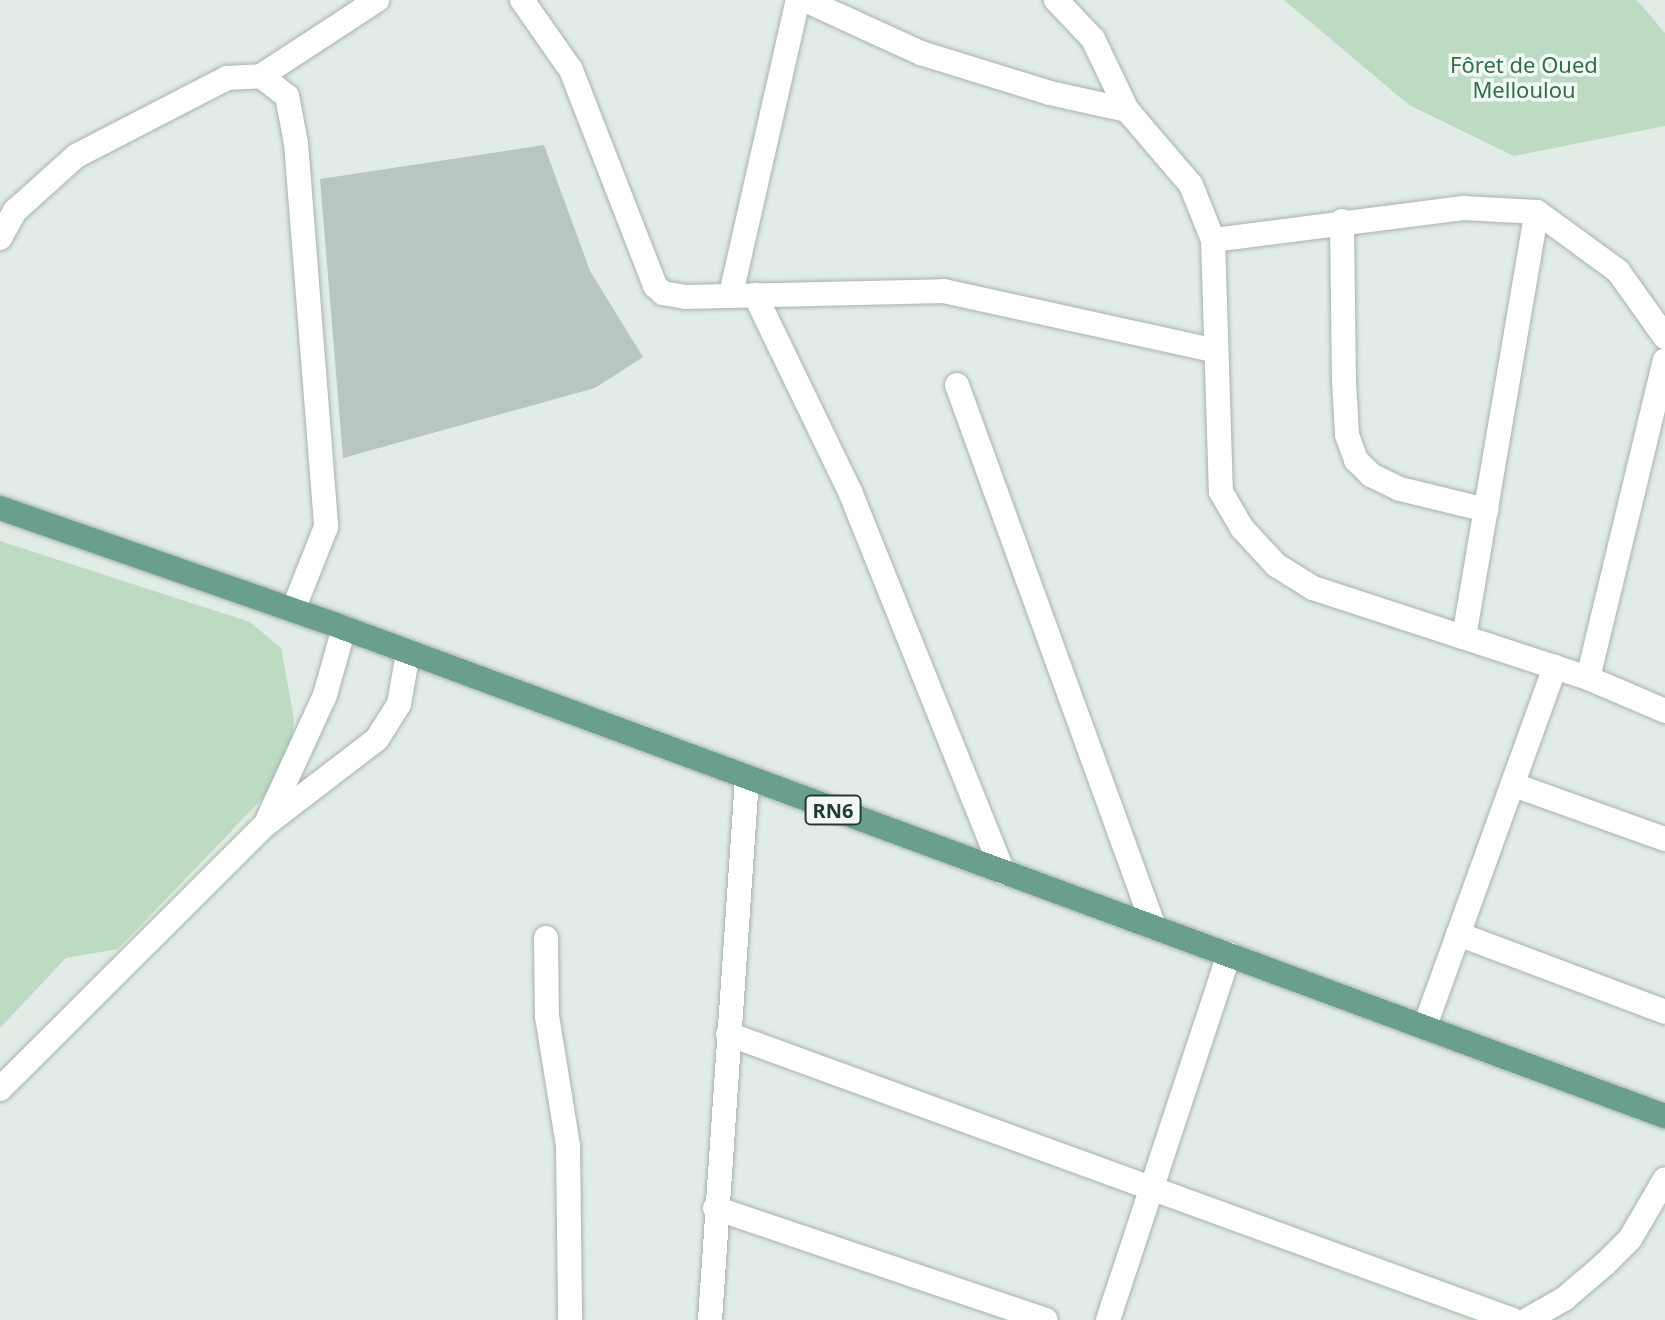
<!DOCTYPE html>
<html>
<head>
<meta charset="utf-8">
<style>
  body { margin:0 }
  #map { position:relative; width:1665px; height:1320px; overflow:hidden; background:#e2ece7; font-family:"Noto Sans",sans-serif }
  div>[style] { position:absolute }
  .green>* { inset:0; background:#bddbc3 }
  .building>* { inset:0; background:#b8c6c0 }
  .roads { filter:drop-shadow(0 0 2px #a5b4ad) drop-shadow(0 0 2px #a5b4ad) }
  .minor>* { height:24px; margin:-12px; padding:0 12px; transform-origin:12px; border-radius:12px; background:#fff }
  .major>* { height:24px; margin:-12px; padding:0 12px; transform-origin:12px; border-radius:12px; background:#6a9e8d }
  span { translate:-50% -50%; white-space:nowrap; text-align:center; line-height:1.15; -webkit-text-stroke:7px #f3f8f5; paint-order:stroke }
  .shield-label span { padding:2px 6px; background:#f3f8f5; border:2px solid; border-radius:6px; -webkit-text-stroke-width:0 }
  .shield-label { font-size:20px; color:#233c33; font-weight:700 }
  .park-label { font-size:22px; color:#307045 }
</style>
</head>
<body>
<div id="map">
  <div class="green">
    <div style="clip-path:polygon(1284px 0,1637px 0,1665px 33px,1665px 126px,1514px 156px,1409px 105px)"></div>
    <div style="clip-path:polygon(0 541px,250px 622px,281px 648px,294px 719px,291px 751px,263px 798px,118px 949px,66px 958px,0 1028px)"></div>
  </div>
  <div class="building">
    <div style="clip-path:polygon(544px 145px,590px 271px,643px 357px,595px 388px,343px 458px,320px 179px)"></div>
  </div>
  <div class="roads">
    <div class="minor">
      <div style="left:522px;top:0;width:85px;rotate:55deg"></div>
      <div style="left:571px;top:70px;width:232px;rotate:68.7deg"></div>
      <div style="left:655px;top:286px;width:11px;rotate:41deg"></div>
      <div style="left:663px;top:293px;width:23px;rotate:10deg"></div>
      <div style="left:686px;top:297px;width:258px;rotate:-1.3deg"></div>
      <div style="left:944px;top:291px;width:275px;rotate:12.4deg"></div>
      <div style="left:805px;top:0;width:128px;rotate:24.6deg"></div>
      <div style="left:921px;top:53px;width:135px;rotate:17.2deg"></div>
      <div style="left:1050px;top:93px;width:79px;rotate:12.4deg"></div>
      <div style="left:1127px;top:110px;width:79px;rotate:-115.6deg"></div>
      <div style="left:1093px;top:39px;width:54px;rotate:-133.5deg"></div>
      <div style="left:261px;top:76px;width:139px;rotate:-33.2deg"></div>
      <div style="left:1127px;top:110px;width:99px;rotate:49.5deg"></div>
      <div style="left:1191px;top:185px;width:59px;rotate:68.2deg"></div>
      <div style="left:1342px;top:221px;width:160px;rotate:89.3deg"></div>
      <div style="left:1344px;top:381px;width:54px;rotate:86.8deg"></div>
      <div style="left:1347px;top:435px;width:27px;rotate:70deg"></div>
      <div style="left:1356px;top:460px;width:21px;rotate:45deg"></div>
      <div style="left:1371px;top:475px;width:32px;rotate:26deg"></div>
      <div style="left:1400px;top:489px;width:89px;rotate:13.7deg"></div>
      <div style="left:0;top:238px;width:31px;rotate:-61deg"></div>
      <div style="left:15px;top:211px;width:82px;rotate:-42deg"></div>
      <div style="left:76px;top:156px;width:170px;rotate:-27.3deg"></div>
      <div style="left:227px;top:78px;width:34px;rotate:-3deg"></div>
      <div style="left:261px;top:76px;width:33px;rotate:38deg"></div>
      <div style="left:287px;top:96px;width:48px;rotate:79.2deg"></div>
      <div style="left:296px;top:143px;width:385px;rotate:85.5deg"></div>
      <div style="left:326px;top:527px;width:89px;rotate:111.7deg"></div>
      <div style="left:731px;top:294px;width:302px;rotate:-77.2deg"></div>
      <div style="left:755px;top:295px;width:221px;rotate:64.2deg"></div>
      <div style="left:851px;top:494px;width:408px;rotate:68.1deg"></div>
      <div style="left:1665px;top:337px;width:81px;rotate:-125.5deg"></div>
      <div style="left:1618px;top:271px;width:100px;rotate:-143.9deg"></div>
      <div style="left:1537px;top:212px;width:74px;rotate:-176.9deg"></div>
      <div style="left:1463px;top:208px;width:252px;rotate:172.7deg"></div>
      <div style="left:1213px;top:240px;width:252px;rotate:88.2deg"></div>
      <div style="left:1221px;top:492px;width:42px;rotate:59.7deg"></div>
      <div style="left:1242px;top:528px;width:50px;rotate:47.4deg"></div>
      <div style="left:1276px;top:565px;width:44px;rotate:31.9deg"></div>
      <div style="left:1313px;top:588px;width:289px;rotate:18.1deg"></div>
      <div style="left:1588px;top:678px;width:84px;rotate:23.2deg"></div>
      <div style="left:957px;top:385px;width:577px;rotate:70.03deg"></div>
      <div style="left:1464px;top:637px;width:431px;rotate:-80.3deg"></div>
      <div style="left:1588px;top:678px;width:327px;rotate:-76.4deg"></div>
      <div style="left:1514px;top:785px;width:160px;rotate:19.7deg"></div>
      <div style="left:268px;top:819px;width:136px;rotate:-65.3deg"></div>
      <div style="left:325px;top:695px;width:70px;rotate:-74.2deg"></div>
      <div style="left:1458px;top:934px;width:221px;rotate:20.6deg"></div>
      <div style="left:546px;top:938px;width:78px;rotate:89.3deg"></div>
      <div style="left:547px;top:1016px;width:132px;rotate:80.8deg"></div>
      <div style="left:568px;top:1146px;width:174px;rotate:89.3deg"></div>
      <div style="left:1425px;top:1026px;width:382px;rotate:-70.1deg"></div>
      <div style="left:728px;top:1034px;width:835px;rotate:20.02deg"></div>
      <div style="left:0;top:1089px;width:374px;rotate:-44.9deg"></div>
      <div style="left:265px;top:825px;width:141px;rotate:-37.5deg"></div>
      <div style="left:377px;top:739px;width:41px;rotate:-57.8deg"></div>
      <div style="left:399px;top:704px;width:52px;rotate:-80deg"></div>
      <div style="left:715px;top:1208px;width:349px;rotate:18.7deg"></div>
      <div style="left:710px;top:1320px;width:543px;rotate:-86.09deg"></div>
      <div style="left:1108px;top:1320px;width:385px;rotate:-71.7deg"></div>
      <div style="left:1527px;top:1320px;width:43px;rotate:-29.6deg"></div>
      <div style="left:1564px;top:1299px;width:54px;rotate:-40.5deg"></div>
      <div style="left:1605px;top:1264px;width:35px;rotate:-45deg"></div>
      <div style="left:1630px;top:1239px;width:69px;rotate:-59.7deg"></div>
    </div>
    <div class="major">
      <div style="left:0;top:508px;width:364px;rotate:19.2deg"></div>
      <div style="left:344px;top:628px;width:1408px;rotate:20.28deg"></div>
    </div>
  </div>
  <div class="shield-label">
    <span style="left:833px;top:810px">RN6</span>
  </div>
  <div class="park-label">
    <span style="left:1524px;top:77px">Fôret de Oued<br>Melloulou</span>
  </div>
</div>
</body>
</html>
